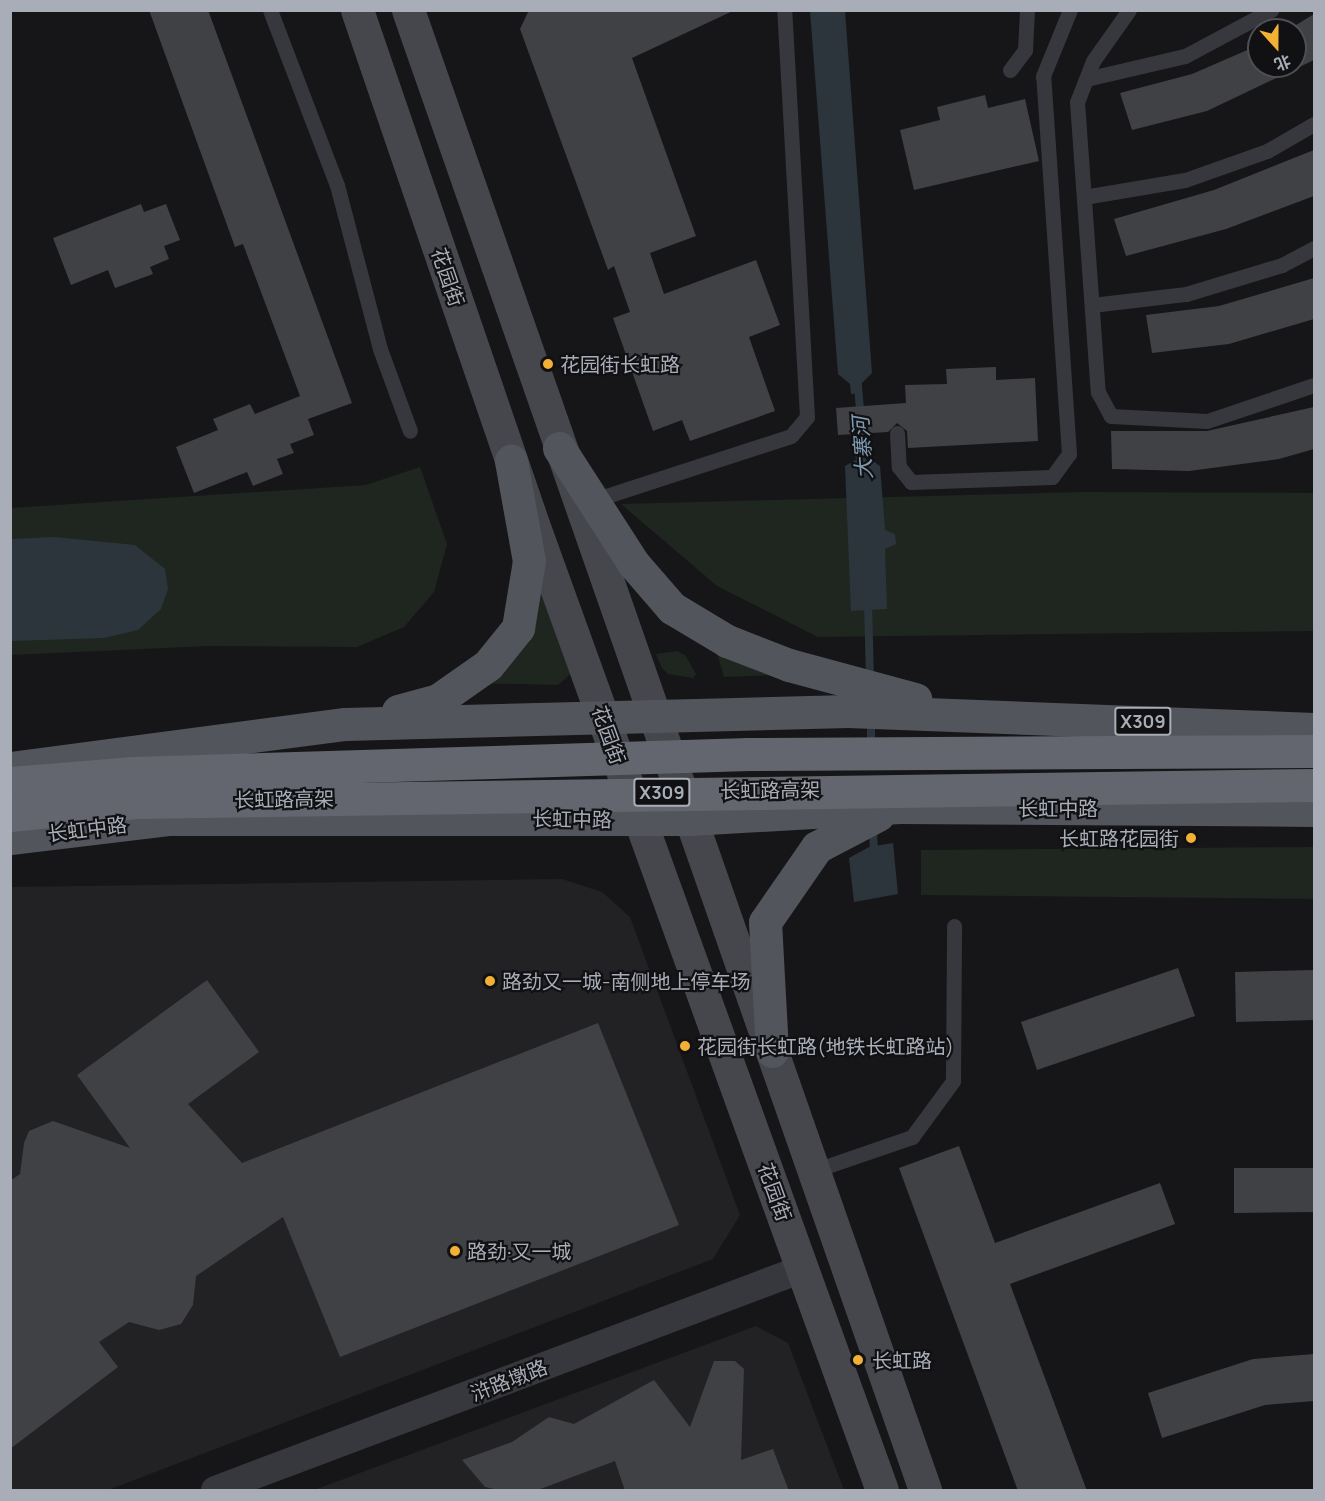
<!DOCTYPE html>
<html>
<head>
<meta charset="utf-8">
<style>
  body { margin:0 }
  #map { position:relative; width:1325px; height:1501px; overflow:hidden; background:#161618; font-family:Manrope,"Noto Sans SC",sans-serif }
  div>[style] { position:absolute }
  .built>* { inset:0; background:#222225 }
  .green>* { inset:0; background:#1e261f }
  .water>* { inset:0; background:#2c353c }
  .stream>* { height:8px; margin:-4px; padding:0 4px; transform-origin:4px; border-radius:4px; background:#2c353c }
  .building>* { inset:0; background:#404145 }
  .lane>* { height:15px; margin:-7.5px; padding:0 7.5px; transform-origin:7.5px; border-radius:7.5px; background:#37383d }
  .street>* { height:28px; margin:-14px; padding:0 14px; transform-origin:14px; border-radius:14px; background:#37383d }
  .secondary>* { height:33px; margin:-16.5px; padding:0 16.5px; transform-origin:16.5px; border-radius:16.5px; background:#45474d }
  .primary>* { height:33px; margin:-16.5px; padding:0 16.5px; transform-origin:16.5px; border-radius:16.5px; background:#53555c }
  .highway-bridge>* { height:33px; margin:-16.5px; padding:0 16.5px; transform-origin:16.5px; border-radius:16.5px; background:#63666e }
  .dots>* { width:16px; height:16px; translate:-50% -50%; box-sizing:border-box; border:3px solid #111113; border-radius:50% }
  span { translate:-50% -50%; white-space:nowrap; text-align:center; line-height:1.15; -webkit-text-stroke:4.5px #111113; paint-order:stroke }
  .shield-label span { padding:2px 4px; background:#111113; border:2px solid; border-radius:4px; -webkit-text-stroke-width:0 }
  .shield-label { font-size:18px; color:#a8adb8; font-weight:700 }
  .street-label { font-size:20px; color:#a8adb8 }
  .poi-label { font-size:20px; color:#a8adb8 }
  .left { translate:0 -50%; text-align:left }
  .right { translate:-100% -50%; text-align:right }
  .water-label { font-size:21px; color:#7f9bb3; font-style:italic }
  .frame { position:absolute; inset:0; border:12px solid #a8adb8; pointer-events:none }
  .north { position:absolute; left:1247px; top:18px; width:60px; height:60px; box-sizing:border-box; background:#111113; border:2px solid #4d4f55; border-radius:50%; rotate:159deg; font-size:16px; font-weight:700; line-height:24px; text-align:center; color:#a8adb8 }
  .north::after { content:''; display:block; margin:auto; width:21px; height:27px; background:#f2b134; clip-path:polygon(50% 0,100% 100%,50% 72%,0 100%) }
</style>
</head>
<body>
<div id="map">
  <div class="built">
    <div style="clip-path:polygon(562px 879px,602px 892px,630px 917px,740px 1215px,713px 1259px,108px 1490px,11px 1490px,10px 887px)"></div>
    <div style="clip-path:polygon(756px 1326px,788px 1343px,844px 1490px,314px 1490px)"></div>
  </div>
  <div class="green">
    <div style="clip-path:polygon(420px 467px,447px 544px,434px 592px,404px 627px,357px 647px,208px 646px,11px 655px,10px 508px,366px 485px)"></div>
    <div style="clip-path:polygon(1084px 492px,1314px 493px,1314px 631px,818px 637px,717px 586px,621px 504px)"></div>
    <div style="clip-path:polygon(547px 584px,576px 669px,558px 685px,470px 683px,534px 588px)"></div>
    <div style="clip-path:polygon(716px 650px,776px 675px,724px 677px)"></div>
    <div style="clip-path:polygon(677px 651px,685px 655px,696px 674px,693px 678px,668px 674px,662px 668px,656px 654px)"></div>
    <div style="clip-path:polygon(1314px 847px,1314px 899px,921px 895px,921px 850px)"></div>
  </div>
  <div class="water">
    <div style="clip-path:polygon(810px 11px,845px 11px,872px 373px,862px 383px,862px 393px,851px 394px,850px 384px,838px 374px)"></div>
    <div style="clip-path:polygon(870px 449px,870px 459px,880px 466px,885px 530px,895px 534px,896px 544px,885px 549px,887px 609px,851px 611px,845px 466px,856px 460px,855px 450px)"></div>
    <div style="clip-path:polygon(54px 537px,135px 545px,165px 569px,168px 589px,161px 609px,138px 630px,104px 638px,11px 641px,11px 539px)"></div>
    <div style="clip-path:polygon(893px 843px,898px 894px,854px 902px,849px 858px,869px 847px)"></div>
  </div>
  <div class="stream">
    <div style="left:858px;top:386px;width:72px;rotate:85.2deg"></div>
    <div style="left:868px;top:602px;width:78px;rotate:88.5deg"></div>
    <div style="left:871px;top:719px;width:27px;rotate:90deg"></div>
    <div style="left:873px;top:827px;width:27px;rotate:88deg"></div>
  </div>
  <div class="building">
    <div style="clip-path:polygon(149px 10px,208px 10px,352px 403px,308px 419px,314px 435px,290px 444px,294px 453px,277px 459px,283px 474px,253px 486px,247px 472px,194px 493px,176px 447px,218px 430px,213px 419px,250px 404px,255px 414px,300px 396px,243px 244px,235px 247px)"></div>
    <div style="clip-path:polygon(529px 10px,735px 10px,632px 58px,696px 236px,650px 253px,664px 294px,756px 260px,780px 325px,749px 337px,775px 411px,690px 441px,682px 420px,653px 431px,613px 318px,630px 312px,614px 266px,608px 270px,520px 29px)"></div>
    <div style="clip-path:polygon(1314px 14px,1314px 60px,1207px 111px,1132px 130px,1120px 93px,1192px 74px,1259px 45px,1259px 66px,1295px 66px,1295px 30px,1288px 30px)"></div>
    <div style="clip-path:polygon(985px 95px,988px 108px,1025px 99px,1039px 161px,914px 190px,900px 130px,940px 120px,937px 107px)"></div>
    <div style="clip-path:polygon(1314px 150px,1314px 196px,1226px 229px,1126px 256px,1114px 219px,1214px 190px)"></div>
    <div style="clip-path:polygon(141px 204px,144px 212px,166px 204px,180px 240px,164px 246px,169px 259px,150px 267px,153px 274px,115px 288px,108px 270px,71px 285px,53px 238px)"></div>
    <div style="clip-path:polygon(1314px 278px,1314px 319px,1229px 344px,1152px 353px,1146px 315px,1219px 306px)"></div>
    <div style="clip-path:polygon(996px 367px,996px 380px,1035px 378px,1038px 441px,908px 448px,907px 431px,897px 423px,888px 432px,838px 435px,836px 408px,906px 403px,905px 385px,947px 384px,946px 369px)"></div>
    <div style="clip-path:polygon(1314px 407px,1314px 449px,1279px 459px,1189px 471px,1112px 469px,1111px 431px,1207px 431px)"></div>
    <div style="clip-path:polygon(1178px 968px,1195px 1016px,1037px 1070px,1021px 1022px)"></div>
    <div style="clip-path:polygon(1314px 970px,1314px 1020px,1236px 1022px,1235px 972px)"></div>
    <div style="clip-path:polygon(207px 980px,259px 1052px,188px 1104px,242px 1163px,598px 1023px,679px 1225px,340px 1357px,283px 1217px,196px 1276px,193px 1305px,181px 1324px,159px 1330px,129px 1322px,99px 1342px,118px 1367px,10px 1449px,10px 1181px,20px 1174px,24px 1143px,29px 1131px,53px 1121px,130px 1148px,77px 1075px)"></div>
    <div style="clip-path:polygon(959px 1146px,995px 1243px,1160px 1183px,1175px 1224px,1010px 1284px,1087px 1491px,1018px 1491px,899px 1168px)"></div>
    <div style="clip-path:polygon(1234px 1168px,1314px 1168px,1314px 1212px,1234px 1213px)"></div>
    <div style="clip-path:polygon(1314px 1354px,1314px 1401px,1265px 1405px,1162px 1438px,1148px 1393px,1253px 1359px)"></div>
    <div style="clip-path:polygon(714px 1361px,735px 1361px,744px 1369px,741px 1460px,773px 1449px,789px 1491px,625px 1491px,615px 1461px,535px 1491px,504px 1491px,485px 1487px,462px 1460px,512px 1442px,549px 1417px,574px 1424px,654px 1380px,690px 1427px)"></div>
  </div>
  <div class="lane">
    <div style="left:270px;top:10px;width:187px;rotate:69.1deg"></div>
    <div style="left:337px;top:185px;width:170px;rotate:75.3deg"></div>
    <div style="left:380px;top:349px;width:87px;rotate:69.9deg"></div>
    <div style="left:1129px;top:10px;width:62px;rotate:125.2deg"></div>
    <div style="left:1093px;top:61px;width:44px;rotate:111.3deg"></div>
    <div style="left:1077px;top:102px;width:291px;rotate:85.9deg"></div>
    <div style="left:1098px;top:392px;width:27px;rotate:62deg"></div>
    <div style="left:1111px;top:416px;width:96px;rotate:3deg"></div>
    <div style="left:1207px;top:421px;width:113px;rotate:-18.6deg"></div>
    <div style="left:1010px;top:70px;width:25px;rotate:-53deg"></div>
    <div style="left:1025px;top:50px;width:40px;rotate:-87.1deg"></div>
    <div style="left:1086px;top:79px;width:102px;rotate:-13.1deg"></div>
    <div style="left:1185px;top:56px;width:98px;rotate:-28.1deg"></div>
    <div style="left:1084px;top:197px;width:102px;rotate:-9.6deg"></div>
    <div style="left:1185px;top:180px;width:87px;rotate:-19.5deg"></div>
    <div style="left:1267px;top:151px;width:54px;rotate:-29.9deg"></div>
    <div style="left:1092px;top:305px;width:95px;rotate:-6.7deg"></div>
    <div style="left:1186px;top:294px;width:100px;rotate:-16.8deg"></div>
    <div style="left:1282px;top:265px;width:36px;rotate:-28deg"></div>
    <div style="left:897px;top:433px;width:34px;rotate:87deg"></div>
    <div style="left:899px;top:467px;width:19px;rotate:51deg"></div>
    <div style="left:911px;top:482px;width:141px;rotate:-2deg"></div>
    <div style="left:1052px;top:477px;width:29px;rotate:-54deg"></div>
    <div style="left:1069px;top:454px;width:379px;rotate:-93.9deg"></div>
    <div style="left:1043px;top:76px;width:71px;rotate:-67.8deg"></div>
    <div style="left:591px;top:501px;width:210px;rotate:-18deg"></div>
    <div style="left:791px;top:436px;width:25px;rotate:-50deg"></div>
    <div style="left:807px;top:417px;width:408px;rotate:-93.2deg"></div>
    <div style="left:813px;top:1171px;width:105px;rotate:-19deg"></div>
    <div style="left:912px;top:1137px;width:69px;rotate:-53.8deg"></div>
    <div style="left:953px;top:1081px;width:155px;rotate:-89.6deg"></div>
  </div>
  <div class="street">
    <div style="left:215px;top:1490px;width:627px;rotate:-20.63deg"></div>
  </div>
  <div class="secondary">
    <div style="left:357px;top:10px;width:543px;rotate:71.1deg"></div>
    <div style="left:533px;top:524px;width:1027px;rotate:70.14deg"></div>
    <div style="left:408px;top:10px;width:1568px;rotate:70.74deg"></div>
  </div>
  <div class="primary">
    <div style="left:559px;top:448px;width:137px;rotate:57.2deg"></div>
    <div style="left:633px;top:563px;width:60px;rotate:49.1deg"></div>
    <div style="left:672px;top:608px;width:64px;rotate:31deg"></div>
    <div style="left:727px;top:641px;width:66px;rotate:21.2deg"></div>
    <div style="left:789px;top:665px;width:131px;rotate:15.1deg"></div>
    <div style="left:398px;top:711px;width:41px;rotate:-15.4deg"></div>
    <div style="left:438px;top:700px;width:61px;rotate:-35deg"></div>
    <div style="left:488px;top:665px;width:48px;rotate:-51deg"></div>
    <div style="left:518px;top:628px;width:68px;rotate:-80.7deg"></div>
    <div style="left:529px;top:561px;width:102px;rotate:-100.2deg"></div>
    <div style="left:10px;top:768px;width:338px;rotate:-7.5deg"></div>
    <div style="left:345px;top:724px;width:503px;rotate:-1.48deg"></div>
    <div style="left:848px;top:711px;width:466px;rotate:2.2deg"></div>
    <div style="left:10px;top:838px;width:161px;rotate:-6.8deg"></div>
    <div style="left:170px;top:819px;width:520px"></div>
    <div style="left:690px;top:819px;width:210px;rotate:-3.3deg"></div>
    <div style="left:900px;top:807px;width:414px;rotate:0.4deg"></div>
    <div style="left:772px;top:1051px;width:129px;rotate:-93.1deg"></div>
    <div style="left:765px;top:922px;width:91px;rotate:-55.3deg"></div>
    <div style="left:817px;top:847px;width:69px;rotate:-27.7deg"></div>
  </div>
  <div class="highway-bridge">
    <div style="left:10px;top:783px;width:124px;rotate:-4.6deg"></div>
    <div style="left:134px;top:773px;width:615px;rotate:-1.77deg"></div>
    <div style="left:749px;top:754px;width:565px;rotate:-0.3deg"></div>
    <div style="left:10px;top:815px;width:126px;rotate:-5.9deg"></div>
    <div style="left:135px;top:802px;width:1179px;rotate:-0.83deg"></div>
  </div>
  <div class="dots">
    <div style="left:548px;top:364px;background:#f2b134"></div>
    <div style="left:1191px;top:838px;background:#f2b134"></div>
    <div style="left:490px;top:981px;background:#f2b134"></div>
    <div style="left:685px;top:1046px;background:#f2b134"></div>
    <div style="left:455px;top:1251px;background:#f2b134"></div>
    <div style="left:858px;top:1360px;background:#f2b134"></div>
  </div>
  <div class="shield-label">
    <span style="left:1143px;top:721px">X309</span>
    <span style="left:662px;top:792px">X309</span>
  </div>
  <div class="street-label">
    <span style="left:448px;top:277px;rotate:71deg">花园街</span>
    <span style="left:609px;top:735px;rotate:70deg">花园街</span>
    <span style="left:770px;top:790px;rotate:-1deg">长虹路高架</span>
    <span style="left:284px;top:799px;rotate:-1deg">长虹路高架</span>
    <span style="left:1058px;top:808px">长虹中路</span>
    <span style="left:572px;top:819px;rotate:1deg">长虹中路</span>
    <span style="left:87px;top:829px;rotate:-7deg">长虹中路</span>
    <span style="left:775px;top:1192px;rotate:70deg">花园街</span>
    <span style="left:509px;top:1380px;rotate:-21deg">浒路墩路</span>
  </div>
  <div class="poi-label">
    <span class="left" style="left:560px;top:364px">花园街长虹路</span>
    <span class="right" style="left:1179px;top:838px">长虹路花园街</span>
    <span class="left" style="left:502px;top:981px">路劲又一城-南侧地上停车场</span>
    <span class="left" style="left:697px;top:1046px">花园街长虹路(地铁长虹路站)</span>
    <span class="left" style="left:467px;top:1251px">路劲·又一城</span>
    <span class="left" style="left:872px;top:1360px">长虹路</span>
  </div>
  <div class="water-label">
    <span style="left:862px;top:448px;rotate:-94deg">大寨河</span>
  </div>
  <div class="frame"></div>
  <div class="north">北</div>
</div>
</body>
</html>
